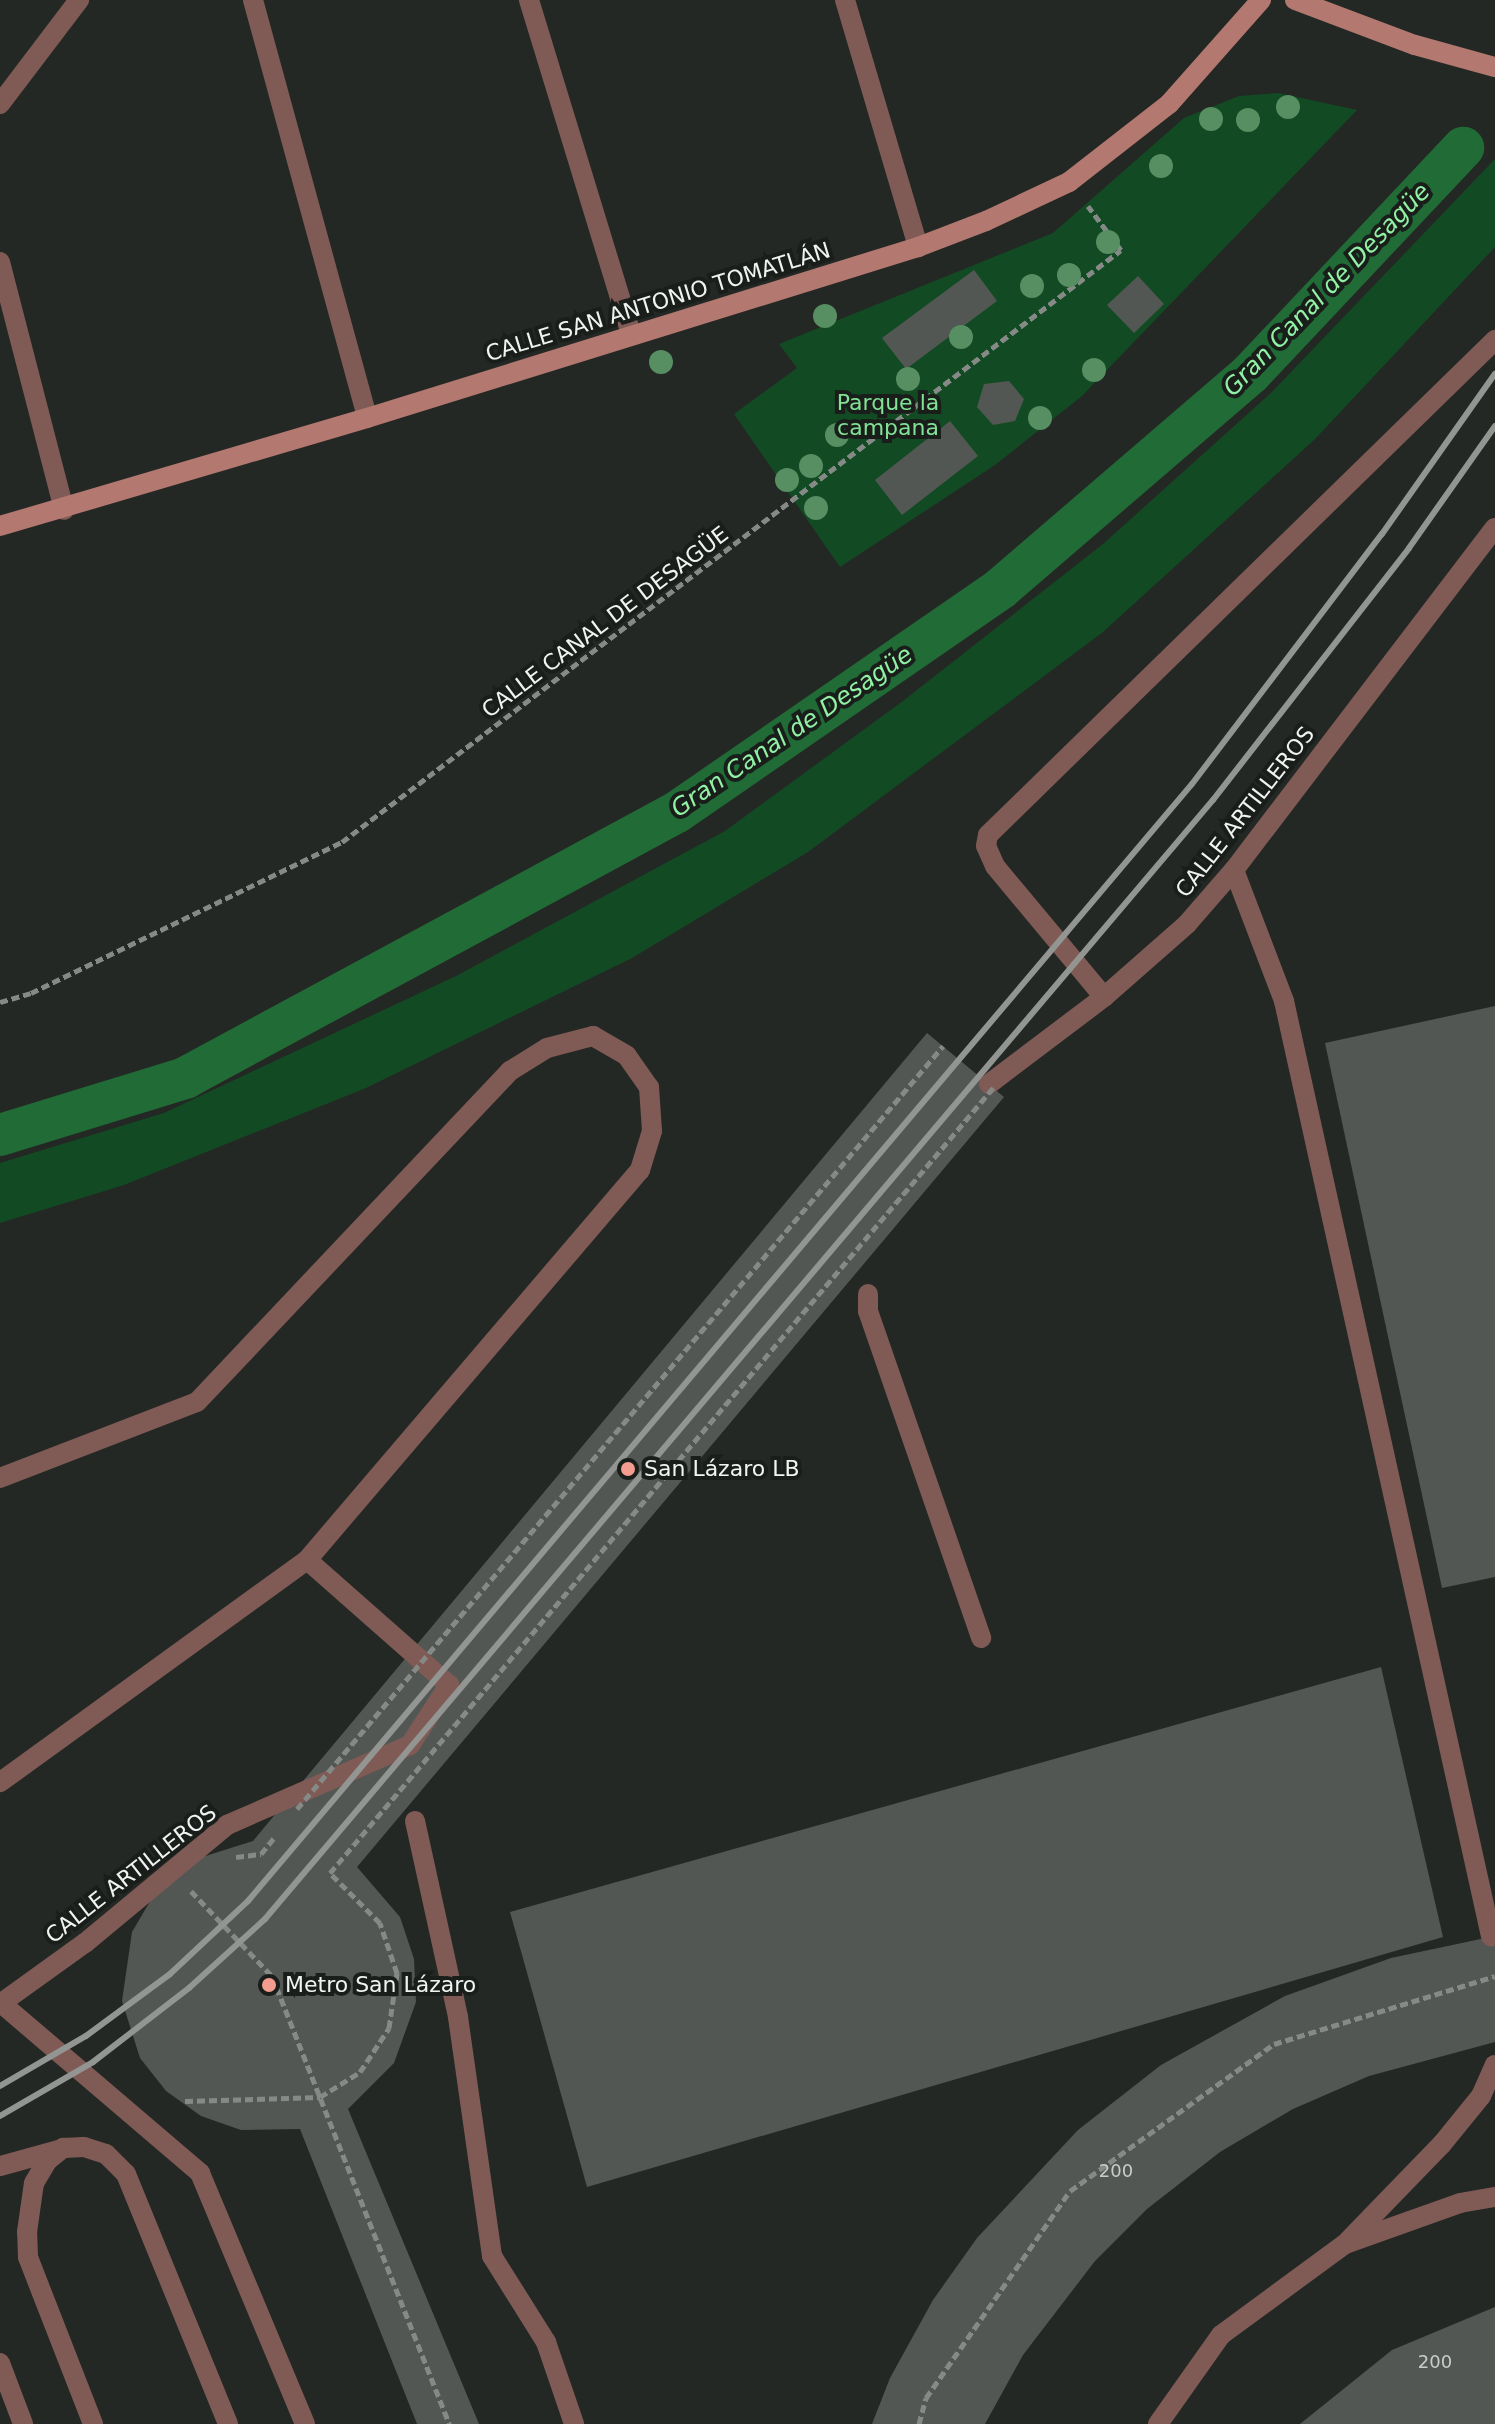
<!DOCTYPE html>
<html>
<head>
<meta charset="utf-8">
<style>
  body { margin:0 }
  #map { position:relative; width:1495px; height:2424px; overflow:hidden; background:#242824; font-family:"DejaVu Sans",sans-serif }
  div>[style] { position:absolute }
  .green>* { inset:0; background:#124b23 }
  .canal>* { height:42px; margin:-21px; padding:0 21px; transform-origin:21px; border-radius:21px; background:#216b36 }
  .building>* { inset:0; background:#535754 }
  .path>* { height:5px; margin-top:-2.5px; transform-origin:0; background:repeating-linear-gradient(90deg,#868a87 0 8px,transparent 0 12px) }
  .lane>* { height:20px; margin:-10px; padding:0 10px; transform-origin:10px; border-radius:10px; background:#805b56 }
  .street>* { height:20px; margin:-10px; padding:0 10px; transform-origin:10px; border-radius:10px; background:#805b56 }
  .secondary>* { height:20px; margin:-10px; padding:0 10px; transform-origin:10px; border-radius:10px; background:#b37870 }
  .rail>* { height:6px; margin:-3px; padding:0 3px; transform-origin:3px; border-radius:3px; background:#929592 }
  .path-bridge>* { height:5px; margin-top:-2.5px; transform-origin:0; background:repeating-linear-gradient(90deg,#868a87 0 8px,transparent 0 12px) }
  .trees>* { width:24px; height:24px; margin:-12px; border-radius:50%; background:#578e62 }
  .dots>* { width:22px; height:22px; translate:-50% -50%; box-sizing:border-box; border:4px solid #1a1e1b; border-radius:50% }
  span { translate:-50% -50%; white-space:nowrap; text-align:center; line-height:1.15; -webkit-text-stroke:8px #1a1e1b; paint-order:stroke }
  .number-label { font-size:18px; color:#c9ccca }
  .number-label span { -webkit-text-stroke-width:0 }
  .street-label { font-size:22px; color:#f0f3f1 }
  .park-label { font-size:22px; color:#81e195 }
  .poi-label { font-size:22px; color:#f0f3f1 }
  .left { translate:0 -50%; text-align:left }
  .water-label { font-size:24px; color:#91f2a5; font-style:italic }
</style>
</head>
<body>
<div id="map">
  <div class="green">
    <div style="clip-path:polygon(1278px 93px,1357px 110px,1082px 396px,995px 465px,840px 567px,734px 414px,797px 368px,779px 344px,1053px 233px,1184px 118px,1239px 96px)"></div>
    <div style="clip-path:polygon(1495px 159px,1495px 247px,1315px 439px,1103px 632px,808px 852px,632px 958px,366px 1088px,124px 1185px,0 1223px,0 1163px,164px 1113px,456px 976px,725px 831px,903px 701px,1103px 544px,1271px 393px)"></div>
  </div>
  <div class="canal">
    <div style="left:0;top:1135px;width:194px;rotate:-17.1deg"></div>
    <div style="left:185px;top:1078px;width:559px;rotate:-28.4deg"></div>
    <div style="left:677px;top:812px;width:393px;rotate:-34.6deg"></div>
    <div style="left:1000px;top:589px;width:330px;rotate:-40.7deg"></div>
    <div style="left:1250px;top:374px;width:311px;rotate:-46.7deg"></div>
  </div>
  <div class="building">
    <div style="clip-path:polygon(974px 270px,997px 301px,906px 369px,882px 338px)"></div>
    <div style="clip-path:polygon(1138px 276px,1164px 304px,1134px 333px,1107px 305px)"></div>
    <div style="clip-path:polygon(1009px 381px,1024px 399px,1015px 421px,993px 425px,977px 407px,984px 384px)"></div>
    <div style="clip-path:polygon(950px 421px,978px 456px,902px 515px,875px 480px)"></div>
    <div style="clip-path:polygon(1495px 1006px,1495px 1577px,1442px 1588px,1325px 1043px)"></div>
    <div style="clip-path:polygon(927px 1033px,1004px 1097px,357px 1867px,400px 1917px,414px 1959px,416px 2002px,394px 2063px,348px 2109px,479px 2424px,417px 2424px,300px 2129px,241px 2130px,201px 2116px,166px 2091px,140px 2058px,122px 2001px,132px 1932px,152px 1898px,196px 1859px,253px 1841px)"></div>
    <div style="clip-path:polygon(1381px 1667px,1443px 1937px,587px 2187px,510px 1912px)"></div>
    <div style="clip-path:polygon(1495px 1936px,1495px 2042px,1369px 2076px,1293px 2109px,1220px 2152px,1147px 2209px,1095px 2261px,1023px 2355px,985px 2424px,872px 2424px,890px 2378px,933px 2300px,977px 2238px,1078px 2130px,1161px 2065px,1285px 1996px,1391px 1958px)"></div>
    <div style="clip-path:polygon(1495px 2307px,1495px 2424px,1300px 2424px,1392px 2350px)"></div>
  </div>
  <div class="path">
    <div style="left:0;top:1002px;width:32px;rotate:-16deg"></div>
    <div style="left:31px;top:993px;width:346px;rotate:-25.9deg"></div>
    <div style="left:342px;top:842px;width:978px;rotate:-37.23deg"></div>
    <div style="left:1121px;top:250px;width:55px;rotate:-126.9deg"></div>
    <div style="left:236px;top:1857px;width:25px;rotate:-7deg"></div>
    <div style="left:261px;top:1854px;width:21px;rotate:-51deg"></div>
    <div style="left:191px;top:1891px;width:117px;rotate:46.4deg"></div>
    <div style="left:272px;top:1976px;width:482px;rotate:68.4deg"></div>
    <div style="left:185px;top:2101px;width:135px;rotate:-1.7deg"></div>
    <div style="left:320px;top:2097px;width:47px;rotate:-32deg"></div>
    <div style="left:360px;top:2072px;width:53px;rotate:-56.6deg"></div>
    <div style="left:389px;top:2028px;width:56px;rotate:-81.7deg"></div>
    <div style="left:397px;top:1973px;width:53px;rotate:-108.8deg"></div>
    <div style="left:919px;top:2424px;width:27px;rotate:-75deg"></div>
    <div style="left:926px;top:2398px;width:252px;rotate:-55.2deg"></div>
    <div style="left:1070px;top:2191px;width:251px;rotate:-35.8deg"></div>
    <div style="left:1274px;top:2044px;width:231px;rotate:-17.1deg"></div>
  </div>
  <div class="lane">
    <div style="left:1234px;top:870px;width:140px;rotate:69.1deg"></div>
    <div style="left:1284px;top:1001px;width:958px;rotate:77.52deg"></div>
    <div style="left:1104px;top:997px;width:170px;rotate:-129.8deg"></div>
    <div style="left:995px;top:866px;width:22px;rotate:-114deg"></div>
    <div style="left:986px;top:846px;width:11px;rotate:-80deg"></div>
    <div style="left:988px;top:835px;width:709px;rotate:-44.31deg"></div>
    <div style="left:989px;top:1084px;width:144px;rotate:-37.1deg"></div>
    <div style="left:1104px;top:997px;width:111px;rotate:-41.3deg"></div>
    <div style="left:1187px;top:924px;width:72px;rotate:-49deg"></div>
    <div style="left:1234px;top:870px;width:430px;rotate:-52.7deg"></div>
    <div style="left:868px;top:1294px;width:17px;rotate:90deg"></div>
    <div style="left:868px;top:1311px;width:346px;rotate:70.9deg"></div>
    <div style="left:0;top:1478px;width:211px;rotate:-21.1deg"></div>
    <div style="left:197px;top:1402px;width:456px;rotate:-46.6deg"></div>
    <div style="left:510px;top:1071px;width:44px;rotate:-31.9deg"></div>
    <div style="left:547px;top:1048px;width:48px;rotate:-14.6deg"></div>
    <div style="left:593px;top:1036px;width:39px;rotate:30deg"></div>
    <div style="left:627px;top:1056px;width:38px;rotate:55deg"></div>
    <div style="left:649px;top:1087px;width:44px;rotate:86.1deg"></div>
    <div style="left:652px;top:1131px;width:41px;rotate:107.1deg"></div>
    <div style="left:640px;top:1170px;width:513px;rotate:130.49deg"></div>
    <div style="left:307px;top:1560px;width:379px;rotate:144.1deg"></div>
    <div style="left:415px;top:1821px;width:201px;rotate:77.6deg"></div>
    <div style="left:458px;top:2017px;width:241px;rotate:81.9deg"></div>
    <div style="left:492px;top:2256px;width:102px;rotate:57.9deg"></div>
    <div style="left:546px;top:2342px;width:87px;rotate:71.1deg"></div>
    <div style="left:1px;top:2003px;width:262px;rotate:40.5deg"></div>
    <div style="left:200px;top:2173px;width:272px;rotate:67.3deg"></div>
    <div style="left:0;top:2004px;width:105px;rotate:-35.7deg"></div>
    <div style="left:85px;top:1943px;width:185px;rotate:-39.7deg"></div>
    <div style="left:227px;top:1825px;width:200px;rotate:-23.6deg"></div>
    <div style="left:410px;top:1745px;width:72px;rotate:-57deg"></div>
    <div style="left:449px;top:1685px;width:189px;rotate:-138.6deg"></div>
    <div style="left:0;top:2166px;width:60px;rotate:-15.4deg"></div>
    <div style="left:1348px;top:2241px;width:135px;rotate:-45.9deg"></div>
    <div style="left:1442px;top:2144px;width:62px;rotate:-50.9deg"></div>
    <div style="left:1481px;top:2096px;width:34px;rotate:-66deg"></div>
    <div style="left:0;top:2363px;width:65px;rotate:69.3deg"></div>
    <div style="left:93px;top:2424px;width:179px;rotate:-111.3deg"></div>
    <div style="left:28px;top:2257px;width:25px;rotate:-92deg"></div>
    <div style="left:27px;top:2232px;width:49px;rotate:-81.9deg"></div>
    <div style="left:34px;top:2183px;width:26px;rotate:-59deg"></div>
    <div style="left:47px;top:2161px;width:21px;rotate:-39deg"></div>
    <div style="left:63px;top:2148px;width:21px;rotate:-3deg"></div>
    <div style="left:84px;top:2147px;width:23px;rotate:18deg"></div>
    <div style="left:106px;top:2154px;width:28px;rotate:45deg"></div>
    <div style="left:126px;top:2174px;width:270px;rotate:67.8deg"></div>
    <div style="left:1158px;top:2424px;width:109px;rotate:-54.7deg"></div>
    <div style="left:1221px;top:2335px;width:154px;rotate:-36.3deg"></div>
    <div style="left:1345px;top:2244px;width:122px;rotate:-19.6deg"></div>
    <div style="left:1460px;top:2203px;width:36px;rotate:-10deg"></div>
  </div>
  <div class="street">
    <div style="left:253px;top:0;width:433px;rotate:74.7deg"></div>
    <div style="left:529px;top:0;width:349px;rotate:73deg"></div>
    <div style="left:845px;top:0;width:258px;rotate:73.5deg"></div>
    <div style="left:0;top:104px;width:131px;rotate:-52.8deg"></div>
    <div style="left:0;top:262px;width:256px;rotate:75.5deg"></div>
  </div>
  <div class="secondary">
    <div style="left:1295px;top:0;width:128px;rotate:20.6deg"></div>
    <div style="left:1415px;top:45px;width:83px;rotate:15.4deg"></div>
    <div style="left:0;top:526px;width:383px;rotate:-16.4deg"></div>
    <div style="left:367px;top:418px;width:577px;rotate:-17.24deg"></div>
    <div style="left:918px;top:247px;width:73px;rotate:-20.9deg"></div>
    <div style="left:986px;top:221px;width:92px;rotate:-25.2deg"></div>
    <div style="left:1069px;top:182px;width:127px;rotate:-38deg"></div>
    <div style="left:1169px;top:104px;width:139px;rotate:-48.5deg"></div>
  </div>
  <div class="rail">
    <div style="left:0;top:2086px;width:99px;rotate:-30.2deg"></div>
    <div style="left:86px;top:2036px;width:104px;rotate:-36.4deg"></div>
    <div style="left:170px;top:1974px;width:107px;rotate:-43.1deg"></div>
    <div style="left:248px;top:1901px;width:1462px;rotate:-49.8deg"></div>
    <div style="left:1192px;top:784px;width:314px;rotate:-52.8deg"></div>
    <div style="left:1382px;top:534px;width:196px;rotate:-54.8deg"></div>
    <div style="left:0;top:2116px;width:108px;rotate:-30.1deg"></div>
    <div style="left:93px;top:2062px;width:121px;rotate:-37.6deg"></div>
    <div style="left:189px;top:1988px;width:103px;rotate:-42.2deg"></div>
    <div style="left:265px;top:1919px;width:1467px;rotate:-49.73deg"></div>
    <div style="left:1213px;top:800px;width:319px;rotate:-52.1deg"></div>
    <div style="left:1409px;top:548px;width:149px;rotate:-54.8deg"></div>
  </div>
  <div class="path-bridge">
    <div style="left:297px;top:1809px;width:1000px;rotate:-49.75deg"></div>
    <div style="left:380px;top:1923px;width:71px;rotate:-135deg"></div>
    <div style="left:330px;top:1873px;width:1028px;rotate:-49.82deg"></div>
  </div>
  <div class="trees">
    <div style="left:1288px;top:107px"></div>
    <div style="left:1211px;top:119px"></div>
    <div style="left:1248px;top:120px"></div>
    <div style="left:1161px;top:166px"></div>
    <div style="left:1108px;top:242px"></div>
    <div style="left:1069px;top:275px"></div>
    <div style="left:1032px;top:286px"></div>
    <div style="left:825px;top:316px"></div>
    <div style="left:961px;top:337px"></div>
    <div style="left:661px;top:362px"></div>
    <div style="left:1094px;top:370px"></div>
    <div style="left:908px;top:379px"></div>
    <div style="left:1040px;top:418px"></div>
    <div style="left:837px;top:435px"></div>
    <div style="left:811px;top:466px"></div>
    <div style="left:787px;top:480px"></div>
    <div style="left:816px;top:508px"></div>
  </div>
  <div class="dots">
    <div style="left:628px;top:1469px;background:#f59c90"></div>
    <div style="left:269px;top:1985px;background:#f59c90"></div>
  </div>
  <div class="number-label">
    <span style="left:1116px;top:2171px">200</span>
    <span style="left:1435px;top:2362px">200</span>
  </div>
  <div class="street-label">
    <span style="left:658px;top:302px;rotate:-17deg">CALLE SAN ANTONIO TOMATLÁN</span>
    <span style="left:605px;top:622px;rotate:-37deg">CALLE CANAL DE DESAGÜE</span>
    <span style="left:1245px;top:812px;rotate:-52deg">CALLE ARTILLEROS</span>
    <span style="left:131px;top:1874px;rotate:-38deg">CALLE ARTILLEROS</span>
  </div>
  <div class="park-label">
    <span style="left:888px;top:415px">Parque la<br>campana</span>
  </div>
  <div class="poi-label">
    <span class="left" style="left:644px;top:1469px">San Lázaro LB</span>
    <span class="left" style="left:285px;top:1985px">Metro San Lázaro</span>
  </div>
  <div class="water-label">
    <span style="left:1327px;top:290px;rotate:-46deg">Gran Canal de Desagüe</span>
    <span style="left:792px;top:732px;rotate:-34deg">Gran Canal de Desagüe</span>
  </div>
</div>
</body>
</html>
